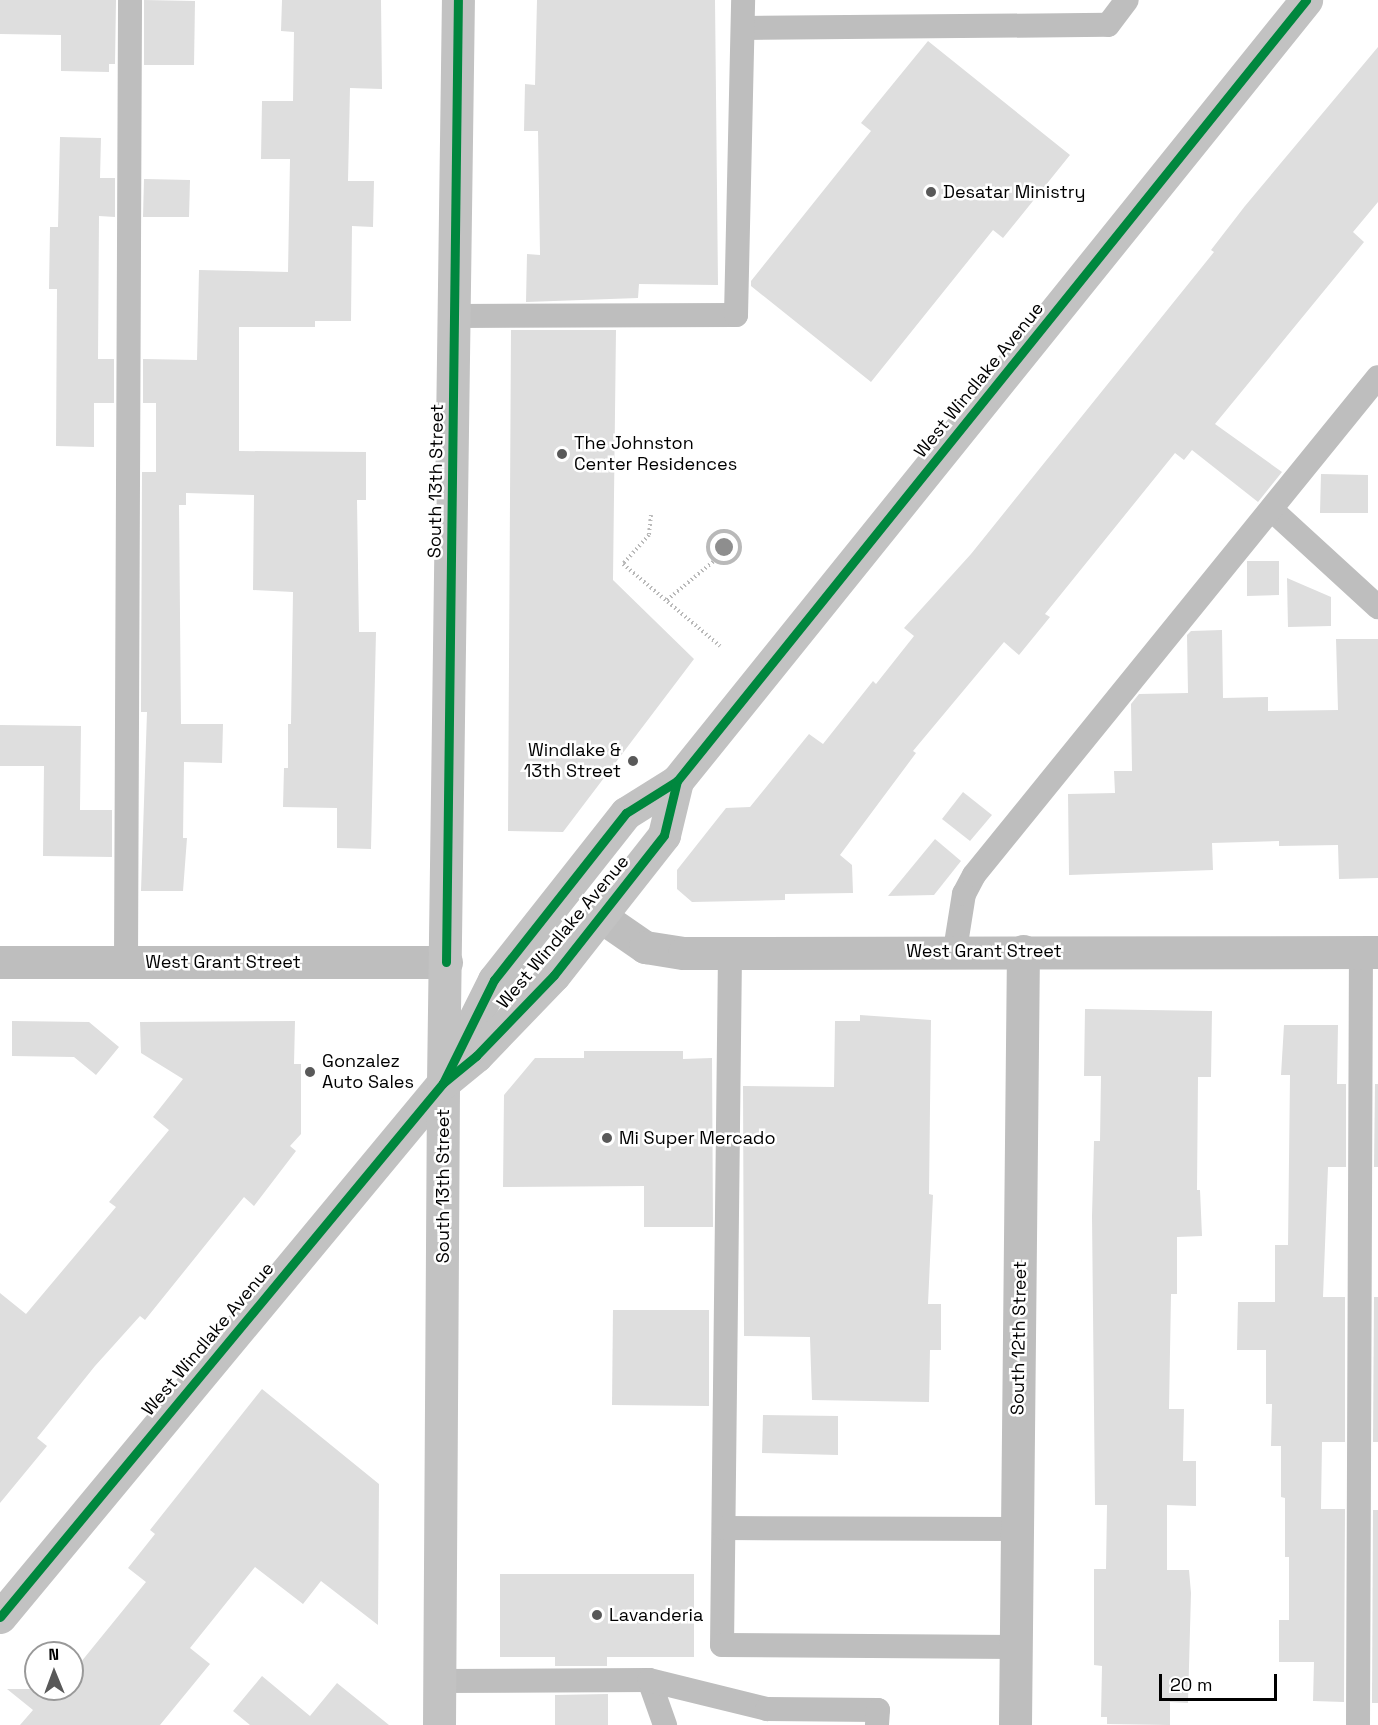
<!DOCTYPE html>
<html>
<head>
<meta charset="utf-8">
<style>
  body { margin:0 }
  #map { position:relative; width:1378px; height:1725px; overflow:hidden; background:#fff; font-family:"Space Grotesk",sans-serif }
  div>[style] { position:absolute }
  .building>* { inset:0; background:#dedede }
  .path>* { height:4px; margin-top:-2px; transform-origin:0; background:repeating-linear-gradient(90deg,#b9b9b9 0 1.5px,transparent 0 4.5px) }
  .path>.ring { margin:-2px; padding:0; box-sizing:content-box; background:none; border:4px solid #b9b9b9; border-radius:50% }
  .lane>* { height:24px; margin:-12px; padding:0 12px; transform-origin:12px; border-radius:12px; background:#bebebe }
  .street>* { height:33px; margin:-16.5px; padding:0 16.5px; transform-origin:16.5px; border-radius:16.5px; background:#bebebe }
  .secondary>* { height:33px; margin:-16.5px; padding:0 16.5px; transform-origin:16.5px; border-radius:16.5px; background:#c2c2c2 }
  .cycleway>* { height:9px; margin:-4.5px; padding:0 4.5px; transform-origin:4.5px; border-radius:4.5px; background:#00873e }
  .trees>* { width:18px; height:18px; margin:-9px; border-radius:50%; background:#8e8e8e }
  .dots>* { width:16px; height:16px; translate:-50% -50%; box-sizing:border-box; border:3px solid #fff; border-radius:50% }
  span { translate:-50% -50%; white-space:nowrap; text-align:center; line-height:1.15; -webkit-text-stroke:5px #fff; paint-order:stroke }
  .poi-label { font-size:18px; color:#000 }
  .left { translate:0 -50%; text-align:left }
  .right { translate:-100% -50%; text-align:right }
  .street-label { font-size:18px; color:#000 }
  .north { position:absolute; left:24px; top:1641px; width:60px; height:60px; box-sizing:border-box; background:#fff; border:2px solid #999; border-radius:50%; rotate:359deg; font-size:16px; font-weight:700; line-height:24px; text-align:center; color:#000 }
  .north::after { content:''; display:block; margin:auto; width:21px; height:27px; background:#595959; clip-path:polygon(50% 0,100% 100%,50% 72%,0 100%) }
  .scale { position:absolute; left:1159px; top:1674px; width:118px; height:27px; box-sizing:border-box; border:3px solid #000; border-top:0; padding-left:8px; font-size:18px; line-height:21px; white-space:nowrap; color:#000; -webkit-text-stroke:4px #fff; paint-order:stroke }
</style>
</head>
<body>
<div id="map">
  <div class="building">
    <div style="clip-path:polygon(0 0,116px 0,115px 64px,109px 64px,109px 72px,61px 71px,61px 35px,0 34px)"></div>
    <div style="clip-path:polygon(144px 0,195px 1px,194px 65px,144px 65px)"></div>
    <div style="clip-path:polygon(282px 0,381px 0,382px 89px,350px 88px,348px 181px,374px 181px,373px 227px,352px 226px,351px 321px,315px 321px,315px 327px,239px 327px,239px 451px,366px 452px,366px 500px,357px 500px,359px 632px,376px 632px,371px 849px,337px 848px,337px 808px,283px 807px,284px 768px,288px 768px,288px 724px,291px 724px,293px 592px,253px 590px,254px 495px,186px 493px,186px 505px,179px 505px,181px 724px,223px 724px,222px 763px,184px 762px,183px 838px,187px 838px,183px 891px,141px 891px,147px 712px,141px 712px,142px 472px,156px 472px,156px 403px,143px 403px,143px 359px,197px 360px,199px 270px,288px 272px,290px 159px,261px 159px,262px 101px,293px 101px,294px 32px,281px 31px)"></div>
    <div style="clip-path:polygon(537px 0,715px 0,718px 285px,639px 284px,638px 298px,526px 302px,527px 254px,540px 255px,538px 131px,524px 131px,525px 84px,535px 85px)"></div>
    <div style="clip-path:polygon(928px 41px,1070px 155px,1003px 238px,993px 230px,871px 382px,751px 286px,751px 281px,871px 131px,861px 123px)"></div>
    <div style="clip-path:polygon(1378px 47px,1378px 202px,1353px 232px,1364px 242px,1215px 424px,1282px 472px,1258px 502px,1192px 450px,1184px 460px,1175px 453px,1045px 614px,1050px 617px,1019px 655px,1004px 642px,913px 751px,916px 753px,840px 855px,852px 865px,853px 893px,785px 894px,785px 900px,692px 902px,677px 889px,677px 870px,726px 808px,750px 807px,809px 734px,823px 744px,873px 681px,876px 684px,914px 636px,904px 628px,971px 554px,1214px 252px,1211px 250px,1245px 206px)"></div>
    <div style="clip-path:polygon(60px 137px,101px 138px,100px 178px,115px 178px,115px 217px,99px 216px,98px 359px,114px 359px,114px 403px,94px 403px,94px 447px,56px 446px,57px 289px,49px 289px,50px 227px,58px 227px)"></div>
    <div style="clip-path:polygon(144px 179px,190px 180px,189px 217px,143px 217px)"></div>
    <div style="clip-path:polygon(511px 330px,616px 330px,613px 580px,694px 659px,563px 832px,508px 831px)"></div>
    <div style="clip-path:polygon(1321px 474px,1368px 475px,1368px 513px,1320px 513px)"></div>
    <div style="clip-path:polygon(1247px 561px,1279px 561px,1279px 595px,1247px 596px)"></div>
    <div style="clip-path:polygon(1287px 578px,1331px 597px,1331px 626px,1288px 627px)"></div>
    <div style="clip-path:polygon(1222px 630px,1223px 698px,1268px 697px,1268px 711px,1338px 710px,1336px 639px,1378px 639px,1378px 878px,1339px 879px,1338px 845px,1279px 846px,1279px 841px,1212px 843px,1213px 870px,1069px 875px,1068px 794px,1115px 793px,1114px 771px,1132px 771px,1131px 704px,1139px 694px,1188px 693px,1187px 635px,1191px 631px)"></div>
    <div style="clip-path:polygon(0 725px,81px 726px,80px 810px,112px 810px,112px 857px,43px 856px,44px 766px,0 766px)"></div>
    <div style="clip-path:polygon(963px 792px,992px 815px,970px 841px,942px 819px)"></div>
    <div style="clip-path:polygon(935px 839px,961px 861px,934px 895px,888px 896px)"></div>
    <div style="clip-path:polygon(1085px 1009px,1212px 1011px,1211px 1077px,1198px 1077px,1197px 1190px,1200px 1190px,1202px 1236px,1177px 1237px,1177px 1294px,1171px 1294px,1169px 1409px,1184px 1409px,1183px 1461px,1196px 1461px,1196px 1506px,1167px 1505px,1167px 1570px,1189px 1570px,1191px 1593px,1188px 1703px,1170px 1702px,1170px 1725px,1107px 1724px,1107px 1717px,1101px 1717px,1102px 1666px,1094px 1665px,1094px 1569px,1106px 1569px,1107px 1505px,1095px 1505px,1092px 1216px,1094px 1141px,1100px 1141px,1101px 1076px,1084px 1076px)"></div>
    <div style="clip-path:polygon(860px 1015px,931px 1020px,929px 1194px,933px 1195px,928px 1304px,941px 1304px,941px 1350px,930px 1350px,929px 1402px,812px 1400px,810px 1337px,744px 1336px,743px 1086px,834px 1087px,835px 1021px,860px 1021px)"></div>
    <div style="clip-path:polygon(12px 1021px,89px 1022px,119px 1047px,96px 1075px,74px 1057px,12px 1056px)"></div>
    <div style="clip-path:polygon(295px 1021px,294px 1064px,301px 1064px,301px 1134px,290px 1146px,296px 1151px,254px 1206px,244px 1197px,145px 1320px,140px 1316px,95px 1366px,37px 1438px,47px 1446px,0 1503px,0 1293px,26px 1314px,116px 1207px,109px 1202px,169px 1130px,153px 1117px,183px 1079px,141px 1053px,140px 1022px)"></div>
    <div style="clip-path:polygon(1284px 1025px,1338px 1025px,1337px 1084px,1346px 1084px,1346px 1167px,1328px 1167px,1323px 1297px,1345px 1297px,1345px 1442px,1322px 1442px,1321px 1509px,1345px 1509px,1344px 1702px,1313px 1701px,1314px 1662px,1279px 1662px,1279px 1620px,1289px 1620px,1289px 1557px,1285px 1557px,1285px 1498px,1281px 1497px,1281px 1446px,1271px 1446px,1272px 1404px,1266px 1404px,1266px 1350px,1237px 1350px,1238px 1302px,1275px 1302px,1275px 1245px,1288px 1245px,1290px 1075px,1281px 1075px)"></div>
    <div style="clip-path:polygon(584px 1051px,683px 1051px,683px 1059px,712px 1058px,713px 1227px,644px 1227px,644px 1186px,503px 1187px,504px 1095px,535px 1058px,584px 1058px)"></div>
    <div style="clip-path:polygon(1375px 1084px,1378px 1084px,1378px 1167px,1374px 1167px)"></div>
    <div style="clip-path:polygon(1374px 1297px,1378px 1297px,1378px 1442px,1373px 1442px)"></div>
    <div style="clip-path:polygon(613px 1310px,709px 1310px,709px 1406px,612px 1405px)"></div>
    <div style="clip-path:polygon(262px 1389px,379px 1484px,378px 1625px,321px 1581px,303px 1604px,255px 1567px,190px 1648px,210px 1664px,160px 1725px,20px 1725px,33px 1710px,7px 1689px,72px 1689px,72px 1673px,146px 1582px,128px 1568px,155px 1534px,150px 1530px)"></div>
    <div style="clip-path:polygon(763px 1415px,838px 1416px,838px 1455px,762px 1453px)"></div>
    <div style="clip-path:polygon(1373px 1510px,1378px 1510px,1378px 1703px,1372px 1703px)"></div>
    <div style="clip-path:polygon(500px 1574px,694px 1574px,694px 1657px,607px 1657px,607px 1666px,555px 1666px,555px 1657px,500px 1657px)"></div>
    <div style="clip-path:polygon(262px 1676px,310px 1716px,337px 1683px,389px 1725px,250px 1725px,233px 1711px)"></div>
    <div style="clip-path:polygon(608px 1694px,608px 1725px,555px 1725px,555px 1695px)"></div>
  </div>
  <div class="path">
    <div style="left:651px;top:515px;width:20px;rotate:96deg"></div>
    <div style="left:649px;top:535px;width:39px;rotate:132deg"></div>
    <div style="left:623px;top:564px;width:127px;rotate:40.2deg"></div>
    <div class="ring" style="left:708px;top:531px;width:28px;height:28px"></div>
    <div style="left:667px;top:600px;width:61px;rotate:-39.7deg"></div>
  </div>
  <div class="lane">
    <div style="left:744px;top:28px;width:364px;rotate:-0.5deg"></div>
    <div style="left:1108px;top:25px;width:31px;rotate:-53deg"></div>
    <div style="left:455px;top:316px;width:281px;rotate:-0.2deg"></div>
    <div style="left:736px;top:315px;width:315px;rotate:-88.7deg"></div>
    <div style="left:1272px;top:510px;width:144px;rotate:42.5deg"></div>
    <div style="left:955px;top:950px;width:57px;rotate:-80.9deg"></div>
    <div style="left:964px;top:894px;width:21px;rotate:-62deg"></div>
    <div style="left:974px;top:875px;width:641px;rotate:-50.95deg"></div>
    <div style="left:730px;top:953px;width:692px;rotate:90.66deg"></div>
    <div style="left:722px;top:1645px;width:293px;rotate:0.4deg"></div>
    <div style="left:126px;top:962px;width:962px;rotate:-89.76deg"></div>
    <div style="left:724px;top:1528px;width:293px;rotate:0.2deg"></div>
    <div style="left:649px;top:1680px;width:48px;rotate:70.4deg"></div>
    <div style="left:440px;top:1681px;width:209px;rotate:-0.3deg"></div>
    <div style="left:649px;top:1680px;width:122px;rotate:13.8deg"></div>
    <div style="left:767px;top:1709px;width:111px;rotate:0.5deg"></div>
    <div style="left:878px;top:1710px;width:15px;rotate:94deg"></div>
    <div style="left:1358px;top:1725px;width:773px;rotate:-89.78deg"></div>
  </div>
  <div class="street">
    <div style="left:600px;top:916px;width:55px;rotate:34.6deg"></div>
    <div style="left:645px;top:947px;width:39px;rotate:9deg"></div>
    <div style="left:684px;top:953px;width:694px;rotate:-0.08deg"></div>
    <div style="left:0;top:962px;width:446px"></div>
    <div style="left:1015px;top:1725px;width:774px;rotate:-89.41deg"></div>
  </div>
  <div class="secondary">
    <div style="left:449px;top:1070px;width:101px;rotate:-63.4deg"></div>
    <div style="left:494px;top:980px;width:213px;rotate:-51.7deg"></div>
    <div style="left:626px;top:813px;width:60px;rotate:-32.1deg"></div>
    <div style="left:677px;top:781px;width:1003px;rotate:-51.15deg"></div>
    <div style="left:0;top:1617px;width:694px;rotate:-50.32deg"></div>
    <div style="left:443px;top:1083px;width:43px;rotate:-39.3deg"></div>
    <div style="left:476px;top:1056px;width:112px;rotate:-46.1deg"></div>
    <div style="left:554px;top:975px;width:178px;rotate:-51.8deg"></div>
    <div style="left:664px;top:835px;width:56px;rotate:-76.5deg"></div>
    <div style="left:439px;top:1725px;width:642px;rotate:-89.64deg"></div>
    <div style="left:443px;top:1083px;width:1083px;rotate:-89.21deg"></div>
  </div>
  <div class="cycleway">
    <div style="left:446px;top:962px;width:962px;rotate:-89.29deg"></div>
    <div style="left:443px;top:1083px;width:115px;rotate:-63.7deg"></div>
    <div style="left:494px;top:980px;width:213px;rotate:-51.7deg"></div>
    <div style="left:626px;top:813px;width:60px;rotate:-32.1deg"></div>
    <div style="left:677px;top:781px;width:1003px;rotate:-51.15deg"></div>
    <div style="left:0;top:1617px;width:694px;rotate:-50.32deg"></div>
    <div style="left:443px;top:1083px;width:43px;rotate:-39.3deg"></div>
    <div style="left:476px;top:1056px;width:112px;rotate:-46.1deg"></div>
    <div style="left:554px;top:975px;width:178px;rotate:-51.8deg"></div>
    <div style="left:664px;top:835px;width:56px;rotate:-76.5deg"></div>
  </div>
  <div class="trees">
    <div style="left:724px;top:547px"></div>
  </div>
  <div class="dots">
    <div style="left:931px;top:192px;background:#595959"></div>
    <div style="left:562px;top:454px;background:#595959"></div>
    <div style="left:633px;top:761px;background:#595959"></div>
    <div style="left:310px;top:1072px;background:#595959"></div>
    <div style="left:607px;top:1138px;background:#595959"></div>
    <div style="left:597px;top:1615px;background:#595959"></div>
  </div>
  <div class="poi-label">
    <span class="left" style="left:943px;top:192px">Desatar Ministry</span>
    <span class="left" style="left:574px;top:454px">The Johnston<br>Center Residences</span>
    <span class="right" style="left:621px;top:761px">Windlake &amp;<br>13th Street</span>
    <span class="left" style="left:322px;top:1072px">Gonzalez<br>Auto Sales</span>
    <span class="left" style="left:619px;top:1138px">Mi Super Mercado</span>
    <span class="left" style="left:609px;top:1615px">Lavanderia</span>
  </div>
  <div class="street-label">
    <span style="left:979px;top:380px;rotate:-51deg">West Windlake Avenue</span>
    <span style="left:436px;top:481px;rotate:-89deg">South 13th Street</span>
    <span style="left:563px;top:932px;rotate:-50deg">West Windlake Avenue</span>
    <span style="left:984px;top:951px">West Grant Street</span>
    <span style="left:223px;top:962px">West Grant Street</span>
    <span style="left:443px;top:1186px;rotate:-90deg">South 13th Street</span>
    <span style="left:1019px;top:1338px;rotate:-89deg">South 12th Street</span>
    <span style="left:208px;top:1339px;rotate:-50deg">West Windlake Avenue</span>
  </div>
  <div class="north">N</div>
  <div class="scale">20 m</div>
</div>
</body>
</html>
